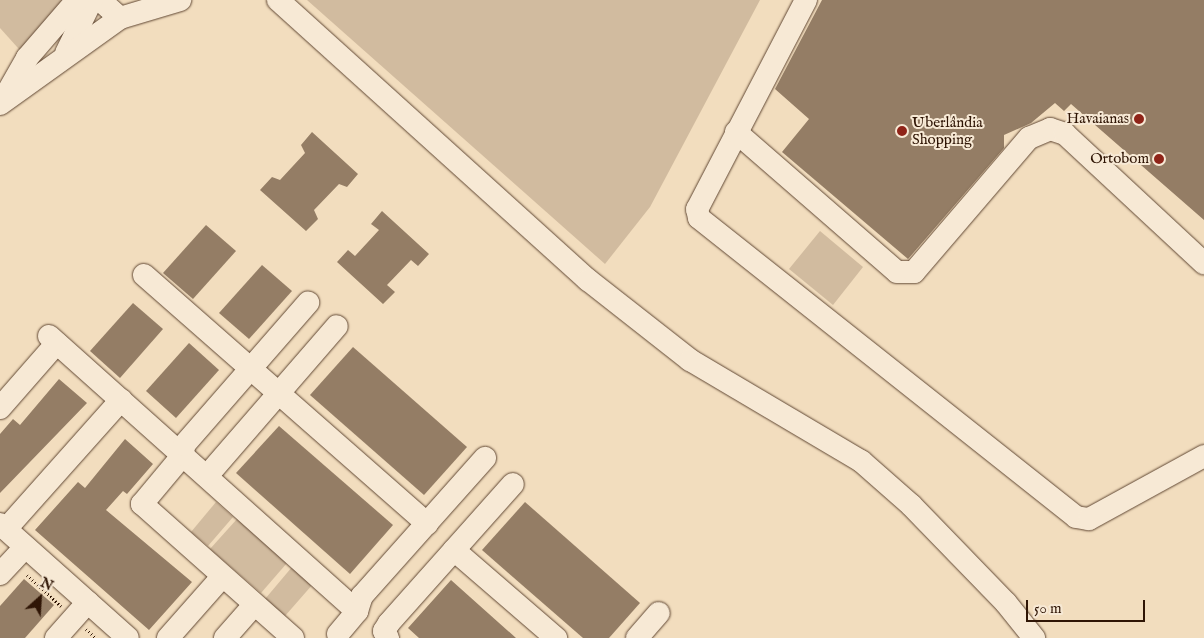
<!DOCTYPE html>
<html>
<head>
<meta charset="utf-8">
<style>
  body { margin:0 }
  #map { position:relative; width:1204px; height:638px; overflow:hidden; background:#f2ddbe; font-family:"IM FELL English",serif }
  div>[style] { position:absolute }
  .green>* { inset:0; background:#d1bb9f }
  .building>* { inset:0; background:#947d65 }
  .path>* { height:3px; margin-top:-1.5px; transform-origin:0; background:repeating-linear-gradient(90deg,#2f1505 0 1px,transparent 0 3.5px) }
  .roads { filter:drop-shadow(0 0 1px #604733) drop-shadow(0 0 1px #604733) }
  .minor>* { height:22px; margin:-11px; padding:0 11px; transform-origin:11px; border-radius:11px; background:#f7e9d5 }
  .dots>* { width:14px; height:14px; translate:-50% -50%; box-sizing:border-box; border:2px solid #f7e9d5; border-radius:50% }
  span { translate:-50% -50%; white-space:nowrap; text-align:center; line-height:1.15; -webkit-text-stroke:4px #f7e9d5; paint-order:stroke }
  .poi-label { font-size:15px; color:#2f1505 }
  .right { translate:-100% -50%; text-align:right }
  .left { translate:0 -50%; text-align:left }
  .north { position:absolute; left:15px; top:573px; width:50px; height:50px; -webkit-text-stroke:4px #f7e9d5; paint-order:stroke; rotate:26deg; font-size:14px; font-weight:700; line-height:20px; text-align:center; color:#2f1505 }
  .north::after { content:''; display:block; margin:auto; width:18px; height:22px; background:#2f1505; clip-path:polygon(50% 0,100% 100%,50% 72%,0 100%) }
  .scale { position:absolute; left:1026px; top:600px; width:119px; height:22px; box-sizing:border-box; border:2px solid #2f1505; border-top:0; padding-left:6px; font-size:15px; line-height:18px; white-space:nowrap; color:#2f1505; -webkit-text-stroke:4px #f7e9d5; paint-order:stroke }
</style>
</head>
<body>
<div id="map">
  <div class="green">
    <div style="clip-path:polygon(0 0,75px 0,27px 58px,0 28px)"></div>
    <div style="clip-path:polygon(307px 0,760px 0,650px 207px,605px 264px)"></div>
    <div style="clip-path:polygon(820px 231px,863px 267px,833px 305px,789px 269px)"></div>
    <div style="clip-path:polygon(216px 502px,233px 517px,208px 546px,191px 532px)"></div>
    <div style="clip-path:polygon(237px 519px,287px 563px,261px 593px,210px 549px)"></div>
    <div style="clip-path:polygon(292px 567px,313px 584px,285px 616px,265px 599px)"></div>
  </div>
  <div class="building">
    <div style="clip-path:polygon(822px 0,1204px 0,1204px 220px,1071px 104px,1064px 111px,1055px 103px,1031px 123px,1004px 135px,1004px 148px,908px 259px,782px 152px,809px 119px,775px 89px)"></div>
    <div style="clip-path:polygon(312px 132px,358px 174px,347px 187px,339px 184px,314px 210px,318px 219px,306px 231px,260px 190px,272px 177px,280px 180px,305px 153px,301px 145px)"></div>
    <div style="clip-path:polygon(382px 211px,429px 254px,418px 266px,411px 260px,387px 285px,395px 292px,383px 304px,337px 262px,348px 250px,355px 256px,379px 230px,371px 224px)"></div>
    <div style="clip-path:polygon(206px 225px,236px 251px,193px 299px,163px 273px)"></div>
    <div style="clip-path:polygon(262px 265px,292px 291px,249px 339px,219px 313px)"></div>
    <div style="clip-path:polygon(133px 303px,163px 329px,120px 378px,90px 351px)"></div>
    <div style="clip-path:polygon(189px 343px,219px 370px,176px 418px,146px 391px)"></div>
    <div style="clip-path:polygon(353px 347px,467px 447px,424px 495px,310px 395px)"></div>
    <div style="clip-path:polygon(59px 379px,87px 403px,0 493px,0 434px,13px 419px,20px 425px)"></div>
    <div style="clip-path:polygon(279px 426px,393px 525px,350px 574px,236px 473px)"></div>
    <div style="clip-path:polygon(125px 439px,153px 464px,127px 494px,123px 491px,106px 510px,192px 582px,149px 630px,35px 530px,78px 482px,85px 488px)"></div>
    <div style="clip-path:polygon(525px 502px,640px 603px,609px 638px,583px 638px,482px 550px)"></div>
    <div style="clip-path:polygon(24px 579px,54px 605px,25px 638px,0 638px,0 606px)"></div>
    <div style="clip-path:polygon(451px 580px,470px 597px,516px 638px,419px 638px,408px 628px)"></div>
  </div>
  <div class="path">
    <div style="left:27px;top:575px;width:46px;rotate:42.4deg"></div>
    <div style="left:86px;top:629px;width:13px;rotate:42deg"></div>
  </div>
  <div class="roads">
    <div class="minor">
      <div style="left:100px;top:0;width:27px;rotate:42deg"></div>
      <div style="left:120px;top:18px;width:63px;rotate:-16.7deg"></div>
      <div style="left:278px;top:0;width:418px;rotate:42.1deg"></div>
      <div style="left:588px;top:280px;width:130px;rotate:38.1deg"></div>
      <div style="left:690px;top:360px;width:199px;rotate:30.6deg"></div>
      <div style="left:861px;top:461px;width:67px;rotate:41.3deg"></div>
      <div style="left:911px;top:505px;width:136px;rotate:45.9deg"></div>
      <div style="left:1006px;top:603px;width:45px;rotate:51.3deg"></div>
      <div style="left:806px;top:0;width:236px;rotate:117.5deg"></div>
      <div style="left:697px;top:209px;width:9px;rotate:77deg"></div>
      <div style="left:699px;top:218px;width:481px;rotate:38.4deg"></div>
      <div style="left:1076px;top:517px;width:13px;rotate:9deg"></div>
      <div style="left:1089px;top:519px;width:131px;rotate:-28.7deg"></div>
      <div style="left:66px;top:53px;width:59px;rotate:-63.9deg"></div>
      <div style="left:6px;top:95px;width:43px;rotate:-60.4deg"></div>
      <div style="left:27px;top:58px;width:77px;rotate:-49.2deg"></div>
      <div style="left:0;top:104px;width:148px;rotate:-35.6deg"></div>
      <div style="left:736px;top:132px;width:213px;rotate:41deg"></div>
      <div style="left:897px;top:272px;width:17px"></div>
      <div style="left:914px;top:272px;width:177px;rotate:-49.4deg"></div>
      <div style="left:1029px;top:138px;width:23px;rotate:-23deg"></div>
      <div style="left:1050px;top:129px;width:16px;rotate:18deg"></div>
      <div style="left:1065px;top:134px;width:190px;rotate:42.9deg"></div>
      <div style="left:144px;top:275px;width:377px;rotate:41.3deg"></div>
      <div style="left:49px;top:336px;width:413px;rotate:41.8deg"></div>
      <div style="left:0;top:408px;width:86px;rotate:-48.8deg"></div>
      <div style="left:207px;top:476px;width:198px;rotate:-49.1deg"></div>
      <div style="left:0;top:524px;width:171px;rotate:41.7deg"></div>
      <div style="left:6px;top:529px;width:173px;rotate:-48.3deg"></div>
      <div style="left:454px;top:550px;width:135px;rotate:40.8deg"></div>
      <div style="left:0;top:574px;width:37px;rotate:-47deg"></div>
      <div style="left:338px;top:634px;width:30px;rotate:-50deg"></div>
      <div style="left:357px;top:611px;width:16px;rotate:-72deg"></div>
      <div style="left:362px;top:596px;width:185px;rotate:-48.3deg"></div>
      <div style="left:56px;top:638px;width:48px;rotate:-48.4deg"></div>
      <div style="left:168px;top:638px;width:81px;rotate:-48.5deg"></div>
      <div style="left:225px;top:638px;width:44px;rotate:-48.7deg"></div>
      <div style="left:293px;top:638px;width:202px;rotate:-138.4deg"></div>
      <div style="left:142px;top:504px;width:64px;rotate:-50.1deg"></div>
      <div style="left:183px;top:455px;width:10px;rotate:-84deg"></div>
      <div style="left:184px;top:445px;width:189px;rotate:-48.9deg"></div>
      <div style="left:388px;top:638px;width:8px;rotate:-120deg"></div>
      <div style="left:384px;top:631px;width:9px;rotate:-58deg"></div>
      <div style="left:389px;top:623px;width:186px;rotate:-48.3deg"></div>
      <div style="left:637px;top:638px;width:33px;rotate:-49deg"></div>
    </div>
  </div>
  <div class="dots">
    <div style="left:1139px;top:119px;background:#8f2418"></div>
    <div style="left:902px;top:131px;background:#8f2418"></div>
    <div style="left:1159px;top:159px;background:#8f2418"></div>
  </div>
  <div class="poi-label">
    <span class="right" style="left:1129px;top:119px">Havaianas</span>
    <span class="left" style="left:912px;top:131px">Uberlândia<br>Shopping</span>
    <span class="right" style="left:1149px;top:159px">Ortobom</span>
  </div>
  <div class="north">N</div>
  <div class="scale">50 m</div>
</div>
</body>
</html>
